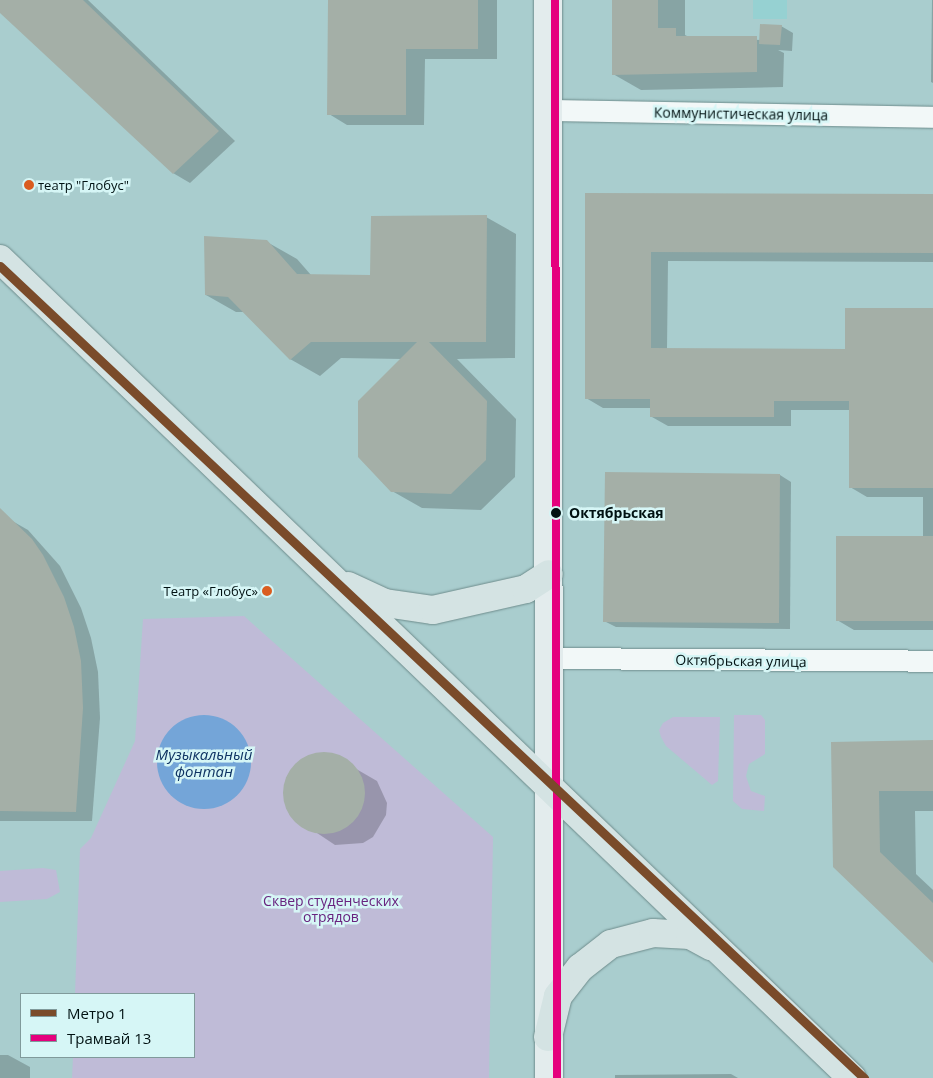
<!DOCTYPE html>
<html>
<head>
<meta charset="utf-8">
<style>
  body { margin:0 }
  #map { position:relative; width:933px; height:1078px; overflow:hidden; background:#a9cdce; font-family:"Open Sans",sans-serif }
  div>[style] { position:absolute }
  .built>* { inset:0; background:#96d1d2 }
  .green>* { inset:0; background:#bfbbd7 }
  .water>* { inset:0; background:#74a5d8 }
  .round { border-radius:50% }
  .shadow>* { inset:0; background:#0003 }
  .building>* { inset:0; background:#a4afa7 }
  .roads { filter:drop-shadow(0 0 1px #6e8c8c) drop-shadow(0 0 1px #6e8c8c) }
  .street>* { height:21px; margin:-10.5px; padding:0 10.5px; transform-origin:10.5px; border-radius:10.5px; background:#f2f8f8 }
  .secondary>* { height:28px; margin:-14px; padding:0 14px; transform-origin:14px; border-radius:14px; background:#e3eced }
  .primary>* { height:28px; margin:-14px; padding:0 14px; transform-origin:14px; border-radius:14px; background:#d4e3e3 }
  .tram-1>* { height:8px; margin:-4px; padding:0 4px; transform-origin:4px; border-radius:4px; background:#e5007d }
  .metro-1>* { height:9px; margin:-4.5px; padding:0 4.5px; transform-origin:4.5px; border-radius:4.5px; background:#7a4b2a }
  .dots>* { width:14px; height:14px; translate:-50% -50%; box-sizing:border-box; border:2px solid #d6f6f6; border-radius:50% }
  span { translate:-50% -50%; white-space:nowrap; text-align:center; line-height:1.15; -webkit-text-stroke:5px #d6f6f6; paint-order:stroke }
  .bus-label { font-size:13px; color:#001112 }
  .left { translate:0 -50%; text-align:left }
  .right { translate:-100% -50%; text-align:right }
  .street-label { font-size:14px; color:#001112 }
  .stop-label { font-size:14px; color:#001112; font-weight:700 }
  .park-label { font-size:14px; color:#68237f }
  .water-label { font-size:15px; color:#0f3363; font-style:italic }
  .legend { position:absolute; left:20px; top:993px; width:175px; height:65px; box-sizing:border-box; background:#d6f6f6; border:1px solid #809a9b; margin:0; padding:6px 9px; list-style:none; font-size:15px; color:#001112 }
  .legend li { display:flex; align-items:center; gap:10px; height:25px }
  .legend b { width:25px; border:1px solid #809a9b }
</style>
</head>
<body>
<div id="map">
  <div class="built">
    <div style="clip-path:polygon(753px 0,787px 0,787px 19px,753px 19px)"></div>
  </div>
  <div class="green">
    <div style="clip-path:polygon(244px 616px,493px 837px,489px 1078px,72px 1078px,73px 1057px,194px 1057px,194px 994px,75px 994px,80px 849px,91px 838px,135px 741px,143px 619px)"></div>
    <div style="clip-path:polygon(734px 715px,761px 715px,765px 720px,765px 754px,749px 764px,746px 776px,751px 791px,765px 796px,764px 811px,742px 809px,733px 801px)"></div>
    <div style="clip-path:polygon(673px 717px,720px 717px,718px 781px,712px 785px,666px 746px,661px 737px,659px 730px,663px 723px)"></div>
    <div style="clip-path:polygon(43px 868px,56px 870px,60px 892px,47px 899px,0 902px,0 871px)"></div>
  </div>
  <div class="water">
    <div class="round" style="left:157px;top:715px;width:94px;height:94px"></div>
  </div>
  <div class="shadow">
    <div style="clip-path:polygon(0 0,88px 0,235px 141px,190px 183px,173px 173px,0 11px)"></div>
    <div style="clip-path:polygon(330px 0,497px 0,497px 59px,425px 59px,424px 125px,347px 125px,329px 114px)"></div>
    <div style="clip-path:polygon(613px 0,685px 0,685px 35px,689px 37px,761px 40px,781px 26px,793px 33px,792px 51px,778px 50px,784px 53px,783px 87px,641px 90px,613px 74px)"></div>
    <div style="clip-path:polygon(932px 0,933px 0,933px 83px,931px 82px)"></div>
    <div style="clip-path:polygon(586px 194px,933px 195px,933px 262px,668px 261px,667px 349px,846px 350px,933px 309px,933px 630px,854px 630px,837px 620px,923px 537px,923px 497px,867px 497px,850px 487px,850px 410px,791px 410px,791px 426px,668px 426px,652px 417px,652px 408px,603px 408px,586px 398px)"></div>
    <div style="clip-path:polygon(486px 217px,516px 234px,515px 358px,457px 359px,516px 419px,515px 477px,481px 510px,422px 508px,392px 491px,402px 359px,341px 358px,320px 376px,290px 359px,245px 312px,236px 312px,206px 295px,267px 242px,297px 259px,311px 275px,372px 277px)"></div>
    <div style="clip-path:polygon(606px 474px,780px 475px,791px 482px,790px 629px,616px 627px,604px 621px)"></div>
    <div style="clip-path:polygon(0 514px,28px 530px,60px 566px,81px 608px,91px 638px,98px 672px,100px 718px,92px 821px,0 821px)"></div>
    <div style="clip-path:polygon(933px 742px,933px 811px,915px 811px,916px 874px,933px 890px,933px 961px,834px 866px,832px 743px)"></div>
    <div style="clip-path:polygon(320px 754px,332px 755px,377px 781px,387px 803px,386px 815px,373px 837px,363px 843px,335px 845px,290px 815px,285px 802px,288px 775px,296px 765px)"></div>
    <div style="clip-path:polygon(0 1055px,8px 1055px,30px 1067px,30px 1078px,0 1078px)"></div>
    <div style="clip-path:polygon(731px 1074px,738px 1078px,615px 1078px,615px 1075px)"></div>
  </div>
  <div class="building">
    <div style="clip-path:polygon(0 0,83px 0,219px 131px,173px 174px,0 13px)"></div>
    <div style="clip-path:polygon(328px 0,478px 0,478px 49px,406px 49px,406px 115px,327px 115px)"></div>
    <div style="clip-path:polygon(612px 0,658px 0,658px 28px,676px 28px,676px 36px,757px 36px,757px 72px,612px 75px)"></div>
    <div style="clip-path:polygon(760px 24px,782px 25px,780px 45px,759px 44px)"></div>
    <div style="clip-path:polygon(585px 193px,933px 194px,933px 253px,651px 252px,651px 348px,845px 349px,845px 308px,933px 308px,933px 488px,849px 488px,849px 401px,774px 401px,774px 417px,650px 417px,650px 399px,585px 399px)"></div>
    <div style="clip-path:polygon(487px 215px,486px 342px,429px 342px,487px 401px,486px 460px,451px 494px,391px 492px,358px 457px,358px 401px,417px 342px,311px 342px,290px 360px,228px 297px,205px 295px,204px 236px,267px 240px,297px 274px,370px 275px,371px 216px)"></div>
    <div style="clip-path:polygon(605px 472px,780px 474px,779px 623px,603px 622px)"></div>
    <div style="clip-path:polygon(0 508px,32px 539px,43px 555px,64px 597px,74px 627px,81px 661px,83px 708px,76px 812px,0 811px)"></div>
    <div style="clip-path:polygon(836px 536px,933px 536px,933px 621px,836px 621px)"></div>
    <div style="clip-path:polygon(933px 740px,933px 791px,879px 791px,880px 852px,933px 903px,933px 963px,833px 867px,831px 742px)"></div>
    <div class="round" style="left:283px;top:752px;width:82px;height:82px"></div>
  </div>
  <div class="roads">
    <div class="street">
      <div style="left:549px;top:110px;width:384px;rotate:1deg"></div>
      <div style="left:548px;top:658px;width:385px;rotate:0.4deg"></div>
    </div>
    <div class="secondary">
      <div style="left:548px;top:0;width:1078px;rotate:89.95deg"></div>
    </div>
    <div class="primary">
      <div style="left:0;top:259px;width:1182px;rotate:43.87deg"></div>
      <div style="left:348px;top:586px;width:41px;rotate:24.7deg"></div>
      <div style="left:385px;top:603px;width:49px;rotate:8.3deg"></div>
      <div style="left:433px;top:610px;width:95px;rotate:-12.7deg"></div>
      <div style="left:526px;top:589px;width:27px;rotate:-33deg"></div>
      <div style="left:548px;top:1037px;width:42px;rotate:-76.3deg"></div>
      <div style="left:558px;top:996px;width:36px;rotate:-52deg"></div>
      <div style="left:580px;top:968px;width:39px;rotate:-38deg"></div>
      <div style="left:611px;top:944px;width:43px;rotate:-14.7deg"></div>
      <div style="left:653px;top:933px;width:37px;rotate:3deg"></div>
      <div style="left:690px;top:935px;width:24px;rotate:28deg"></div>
    </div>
  </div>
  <div class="tram-1">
    <div style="left:555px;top:0;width:1078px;rotate:89.89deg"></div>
  </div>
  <div class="metro-1">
    <div style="left:0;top:266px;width:1186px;rotate:43.22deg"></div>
  </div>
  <div class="dots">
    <div style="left:29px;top:185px;background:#da5d20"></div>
    <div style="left:556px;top:513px;background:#001112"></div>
    <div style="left:267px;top:591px;background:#da5d20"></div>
  </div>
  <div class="bus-label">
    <span class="left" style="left:38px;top:185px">театр "Глобус"</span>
    <span class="right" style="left:258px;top:591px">Театр «Глобус»</span>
  </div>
  <div class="street-label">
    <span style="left:741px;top:114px;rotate:1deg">Коммунистическая улица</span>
    <span style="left:741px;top:661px;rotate:1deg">Октябрьская улица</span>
  </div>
  <div class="stop-label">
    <span class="left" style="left:569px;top:513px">Октябрьская</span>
  </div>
  <div class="park-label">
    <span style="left:331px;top:909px">Сквер студенческих<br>отрядов</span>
  </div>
  <div class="water-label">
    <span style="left:204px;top:763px">Музыкальный<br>фонтан</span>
  </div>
  <ul class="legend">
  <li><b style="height:6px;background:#7a4b2a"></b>Метро 1</li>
  <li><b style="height:6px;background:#e5007d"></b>Трамвай 13</li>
  </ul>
</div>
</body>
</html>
